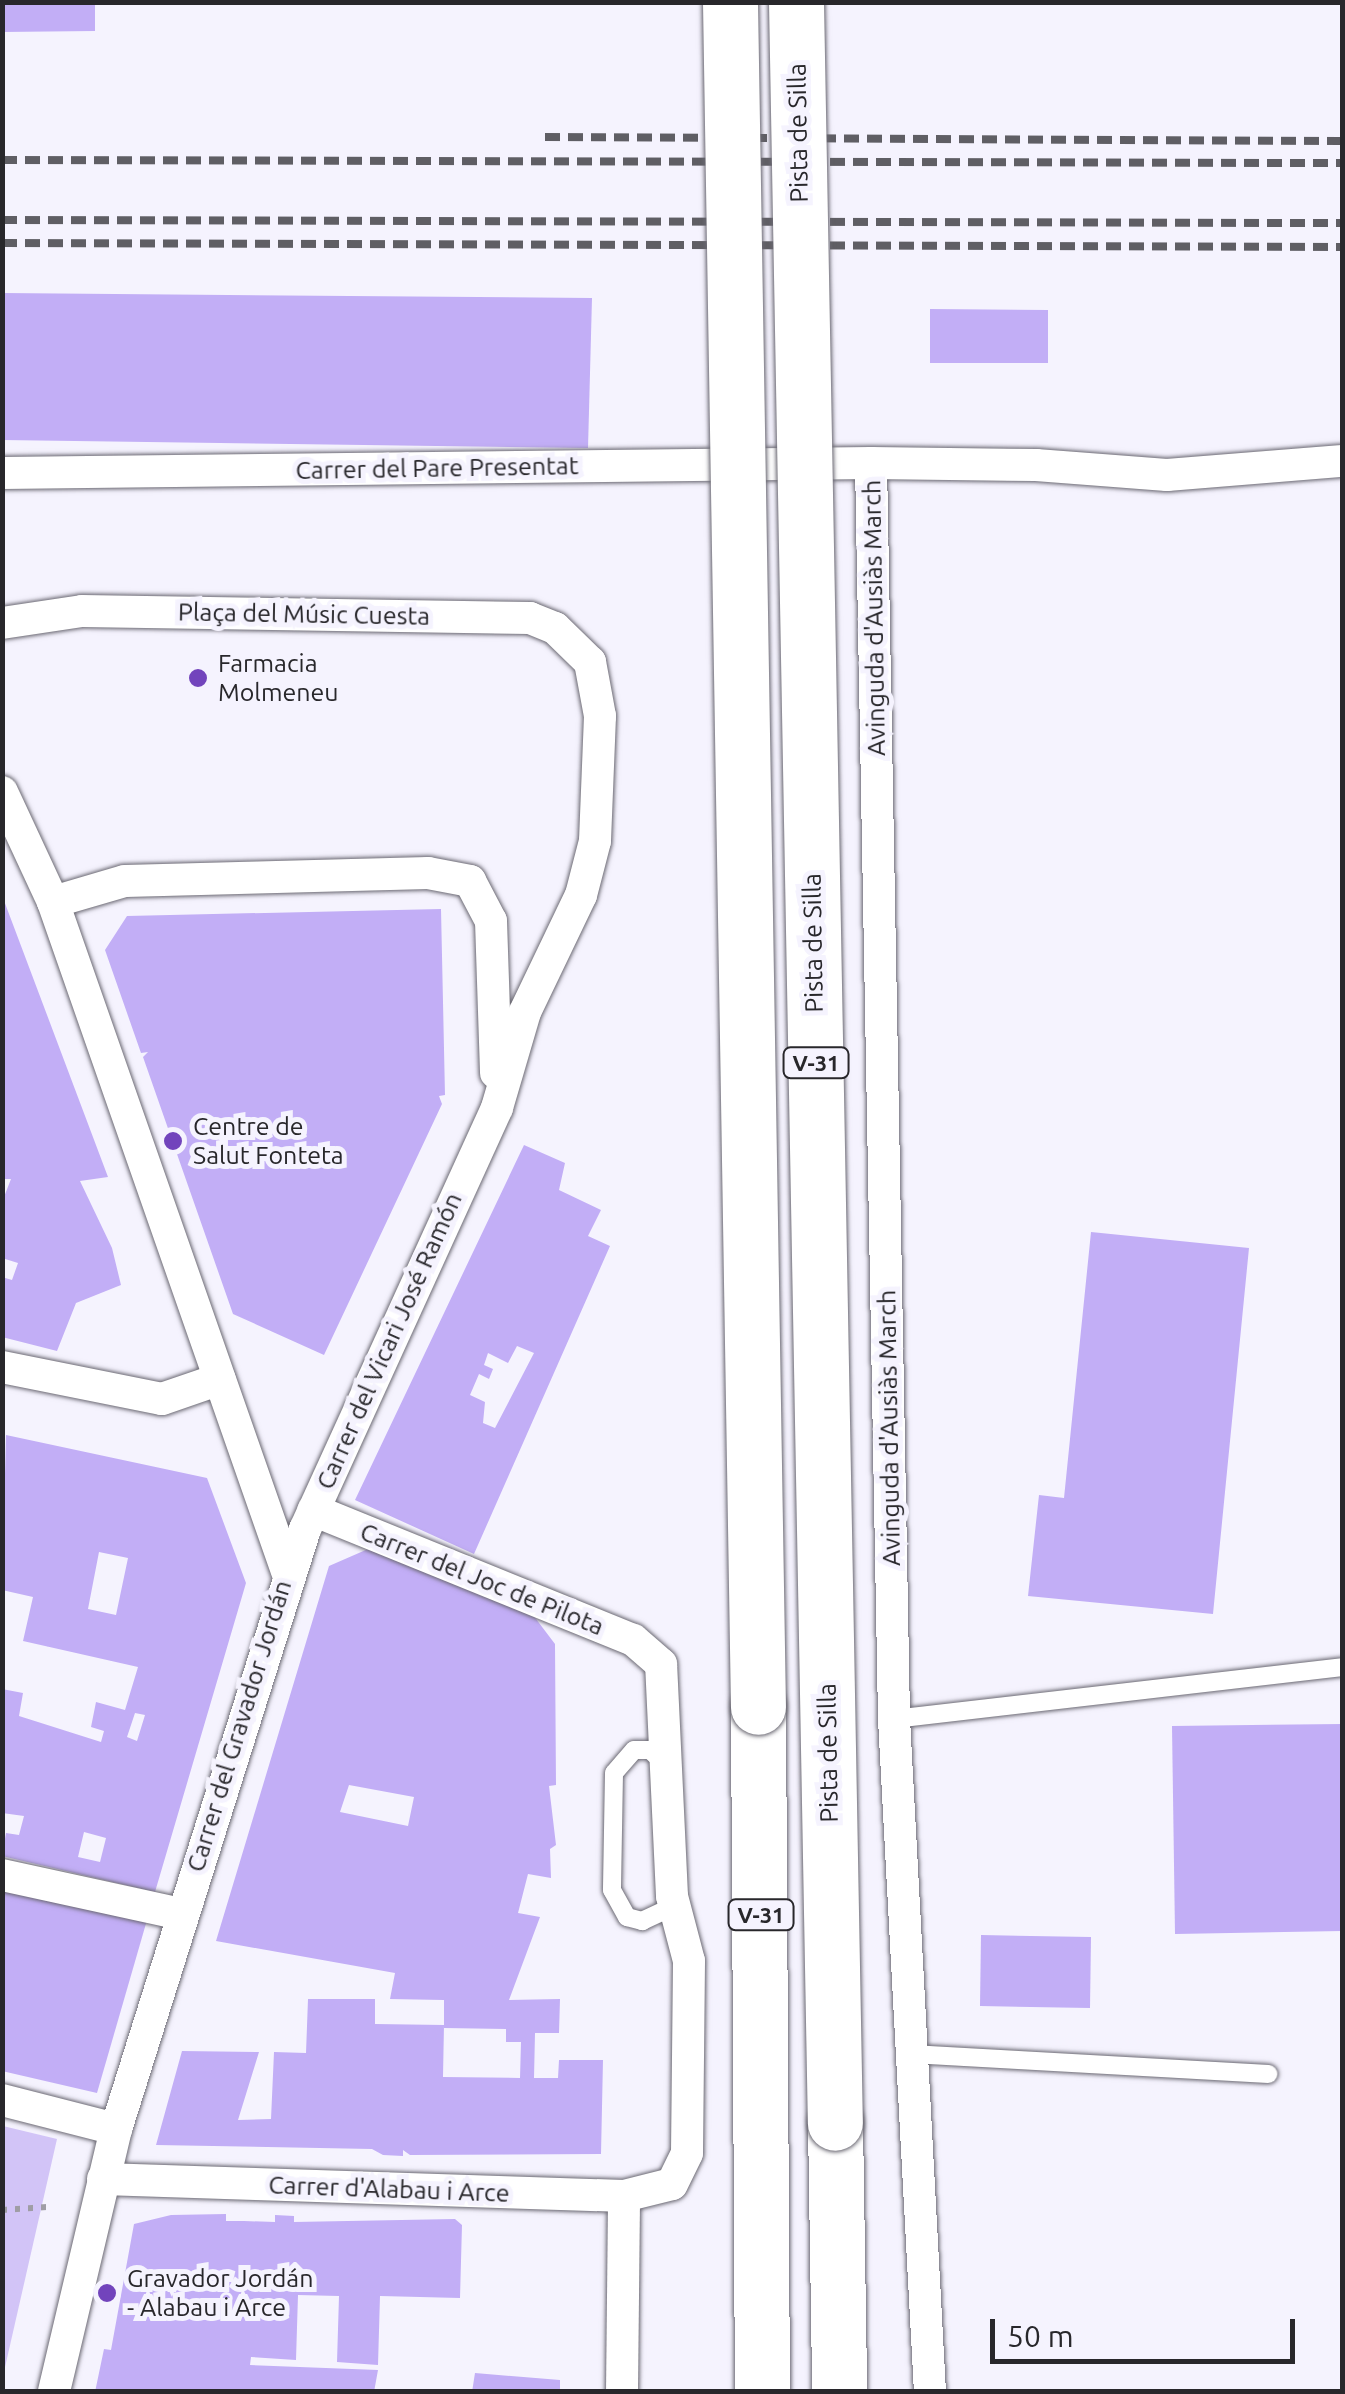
<!DOCTYPE html>
<html>
<head>
<meta charset="utf-8">
<style>
  body { margin:0 }
  #map { position:relative; width:1345px; height:2394px; overflow:hidden; background:#f5f3fe; font-family:Ubuntu,sans-serif }
  div>[style] { position:absolute }
  .green>* { inset:0; background:#d2c4f7 }
  .building>* { inset:0; background:#c2aef6 }
  .path>* { height:6px; margin-top:-3px; transform-origin:0; background:repeating-linear-gradient(90deg,#9f9da5 0 5px,transparent 0 13px) }
  .roads { filter:drop-shadow(0 0 2px #6b6973) drop-shadow(0 0 2px #6b6973) }
  .lane>* { height:18px; margin:-9px; padding:0 9px; transform-origin:9px; border-radius:9px; background:#fff }
  .street>* { height:32px; margin:-16px; padding:0 16px; transform-origin:16px; border-radius:16px; background:#fff }
  .highway>* { height:55px; margin:-27.5px; padding:0 27.5px; transform-origin:27.5px; border-radius:27.5px; background:#fff }
  .rail>* { height:8px; margin-top:-4px; transform-origin:0; background:repeating-linear-gradient(90deg,#5f5e64 0 15px,transparent 0 23px) }
  .bridges { filter:drop-shadow(0 0 2px #6b6973) drop-shadow(0 0 2px #6b6973) }
  .highway-bridge>* { height:55px; margin:-27.5px; padding:0 27.5px; transform-origin:27.5px; border-radius:27.5px; background:#fff }
  .dots>* { width:28px; height:28px; translate:-50% -50%; box-sizing:border-box; border:5px solid #f5f3fe; border-radius:50% }
  span { translate:-50% -50%; white-space:nowrap; text-align:center; line-height:1.15; -webkit-text-stroke:10px #f5f3fe; paint-order:stroke }
  .shield-label span { padding:2px 8px; background:#f5f3fe; border:2px solid; border-radius:8px; -webkit-text-stroke-width:0 }
  .shield-label { font-size:22px; color:#28272b; font-weight:700 }
  .street-label { font-size:25px; color:#28272b }
  .poi-label { font-size:25px; color:#28272b }
  .left { translate:0 -50%; text-align:left }
  .frame { position:absolute; inset:0; border:5px solid #28272b; pointer-events:none }
  .scale { position:absolute; left:990px; top:2319px; width:305px; height:45px; box-sizing:border-box; border:5px solid #28272b; border-top:0; padding-left:12px; font-size:30px; line-height:35px; white-space:nowrap; color:#28272b; -webkit-text-stroke:8px #f5f3fe; paint-order:stroke }
</style>
</head>
<body>
<div id="map">
  <div class="green">
    <div style="clip-path:polygon(3px 2126px,57px 2139px,3px 2376px,2px 2126px)"></div>
  </div>
  <div class="building">
    <div style="clip-path:polygon(2px 2px,95px 2px,95px 31px,2px 32px)"></div>
    <div style="clip-path:polygon(2px 293px,592px 298px,588px 448px,2px 440px)"></div>
    <div style="clip-path:polygon(930px 309px,1048px 310px,1048px 363px,930px 363px)"></div>
    <div style="clip-path:polygon(3px 898px,108px 1177px,80px 1181px,112px 1248px,121px 1285px,76px 1303px,57px 1351px,2px 1337px,2px 1277px,12px 1280px,18px 1263px,2px 1258px,2px 1202px,11px 1179px,2px 1179px)"></div>
    <div style="clip-path:polygon(441px 909px,445px 1095px,439px 1096px,442px 1104px,324px 1355px,233px 1314px,143px 1057px,148px 1052px,141px 1053px,105px 950px,127px 916px)"></div>
    <div style="clip-path:polygon(evenodd,524px 1145px,565px 1163px,559px 1190px,601px 1210px,588px 1236px,610px 1246px,474px 1554px,355px 1500px,524px 1145px,517px 1346px,534px 1353px,495px 1428px,483px 1423px,485px 1402px,470px 1395px,479px 1374px,489px 1379px,493px 1369px,484px 1365px,488px 1353px,508px 1363px,517px 1346px)"></div>
    <div style="clip-path:polygon(1091px 1232px,1249px 1248px,1213px 1614px,1028px 1596px,1039px 1495px,1064px 1498px)"></div>
    <div style="clip-path:polygon(evenodd,6px 1435px,207px 1478px,246px 1583px,155px 1892px,2px 1856px,6px 1833px,19px 1835px,24px 1816px,2px 1813px,2px 1689px,23px 1693px,19px 1716px,101px 1742px,104px 1731px,91px 1727px,96px 1702px,125px 1710px,138px 1667px,23px 1641px,33px 1597px,2px 1590px,6px 1435px,99px 1552px,128px 1558px,116px 1615px,88px 1609px,99px 1552px,6px 1435px,135px 1713px,145px 1715px,137px 1741px,127px 1737px,135px 1713px,6px 1435px,84px 1832px,106px 1838px,100px 1862px,78px 1857px,84px 1832px)"></div>
    <div style="clip-path:polygon(evenodd,368px 1549px,530px 1611px,555px 1644px,556px 1785px,549px 1786px,556px 1845px,550px 1849px,551px 1878px,528px 1874px,518px 1913px,540px 1917px,509px 2000px,560px 1999px,559px 2033px,535px 2033px,534px 2078px,558px 2078px,559px 2060px,603px 2060px,601px 2154px,410px 2155px,403px 2150px,403px 2156px,383px 2155px,372px 2149px,156px 2145px,182px 2051px,259px 2052px,238px 2120px,271px 2119px,274px 2052px,306px 2053px,308px 1999px,375px 1999px,375px 2024px,444px 2025px,443px 2077px,520px 2078px,521px 2042px,506px 2042px,506px 2029px,444px 2028px,444px 2000px,390px 1999px,395px 1973px,216px 1941px,329px 1566px,368px 1549px,349px 1785px,414px 1797px,408px 1826px,340px 1812px,349px 1785px)"></div>
    <div style="clip-path:polygon(1342px 1724px,1342px 1931px,1175px 1934px,1172px 1726px)"></div>
    <div style="clip-path:polygon(2px 1888px,147px 1920px,97px 2093px,2px 2071px)"></div>
    <div style="clip-path:polygon(981px 1935px,1091px 1937px,1090px 2008px,980px 2006px)"></div>
    <div style="clip-path:polygon(226px 2214px,226px 2221px,244px 2221px,275px 2222px,275px 2215px,294px 2216px,294px 2222px,455px 2219px,462px 2225px,460px 2298px,380px 2296px,378px 2365px,337px 2362px,339px 2296px,298px 2295px,296px 2360px,251px 2357px,250px 2365px,378px 2370px,374px 2392px,95px 2392px,104px 2349px,111px 2350px,134px 2224px,171px 2215px)"></div>
    <div style="clip-path:polygon(475px 2373px,560px 2380px,560px 2392px,472px 2392px)"></div>
  </div>
  <div class="path">
    <div style="left:2px;top:2210px;width:45px;rotate:-3.8deg"></div>
  </div>
  <div class="roads">
    <div class="lane">
      <div style="left:894px;top:1719px;width:451px;rotate:-6.6deg"></div>
      <div style="left:665px;top:1764px;width:21px;rotate:-137deg"></div>
      <div style="left:650px;top:1750px;width:16px;rotate:180deg"></div>
      <div style="left:634px;top:1750px;width:30px;rotate:131deg"></div>
      <div style="left:614px;top:1773px;width:117px;rotate:91deg"></div>
      <div style="left:612px;top:1890px;width:31px;rotate:61deg"></div>
      <div style="left:627px;top:1917px;width:16px;rotate:15deg"></div>
      <div style="left:642px;top:1921px;width:26px;rotate:-25deg"></div>
      <div style="left:666px;top:1910px;width:14px;rotate:-69deg"></div>
      <div style="left:911px;top:2054px;width:358px;rotate:3.2deg"></div>
    </div>
    <div class="street">
      <div style="left:871px;top:463px;width:1256px;rotate:88.95deg"></div>
      <div style="left:894px;top:1719px;width:674px;rotate:86.94deg"></div>
      <div style="left:2px;top:473px;width:869px;rotate:-0.66deg"></div>
      <div style="left:871px;top:463px;width:165px;rotate:0.7deg"></div>
      <div style="left:1036px;top:465px;width:131px;rotate:4.4deg"></div>
      <div style="left:1167px;top:475px;width:176px;rotate:-4.6deg"></div>
      <div style="left:2px;top:623px;width:81px;rotate:-8.5deg"></div>
      <div style="left:82px;top:611px;width:448px;rotate:0.9deg"></div>
      <div style="left:530px;top:618px;width:27px;rotate:22deg"></div>
      <div style="left:555px;top:628px;width:49px;rotate:44.2deg"></div>
      <div style="left:590px;top:662px;width:55px;rotate:79.5deg"></div>
      <div style="left:600px;top:716px;width:125px;rotate:92.3deg"></div>
      <div style="left:595px;top:841px;width:56px;rotate:104.5deg"></div>
      <div style="left:581px;top:895px;width:130px;rotate:115.6deg"></div>
      <div style="left:525px;top:1012px;width:100px;rotate:106.3deg"></div>
      <div style="left:497px;top:1108px;width:463px;rotate:114.5deg"></div>
      <div style="left:305px;top:1529px;width:629px;rotate:107.48deg"></div>
      <div style="left:116px;top:2129px;width:270px;rotate:103.3deg"></div>
      <div style="left:2px;top:792px;width:121px;rotate:65.1deg"></div>
      <div style="left:53px;top:902px;width:715px;rotate:70.73deg"></div>
      <div style="left:53px;top:902px;width:75px;rotate:-16.3deg"></div>
      <div style="left:125px;top:881px;width:303px;rotate:-1.5deg"></div>
      <div style="left:428px;top:873px;width:43px;rotate:10.8deg"></div>
      <div style="left:470px;top:881px;width:45px;rotate:62.3deg"></div>
      <div style="left:491px;top:921px;width:152px;rotate:88.1deg"></div>
      <div style="left:2px;top:1367px;width:163px;rotate:11.3deg"></div>
      <div style="left:162px;top:1399px;width:61px;rotate:-19deg"></div>
      <div style="left:2px;top:1875px;width:183px;rotate:12.3deg"></div>
      <div style="left:2px;top:2100px;width:118px;rotate:14.3deg"></div>
      <div style="left:103px;top:2179px;width:521px;rotate:1.87deg"></div>
      <div style="left:624px;top:2196px;width:49px;rotate:-14deg"></div>
      <div style="left:672px;top:2184px;width:34px;rotate:-64deg"></div>
      <div style="left:687px;top:2153px;width:192px;rotate:-89.4deg"></div>
      <div style="left:689px;top:1961px;width:67px;rotate:-104.7deg"></div>
      <div style="left:672px;top:1896px;width:232px;rotate:-92.7deg"></div>
      <div style="left:661px;top:1664px;width:37px;rotate:-139deg"></div>
      <div style="left:633px;top:1640px;width:345px;rotate:-157.9deg"></div>
      <div style="left:622px;top:2392px;width:196px;rotate:-89.4deg"></div>
    </div>
    <div class="highway">
      <div style="left:758px;top:1707px;width:685px;rotate:89.67deg"></div>
      <div style="left:835px;top:2123px;width:269px;rotate:89.1deg"></div>
    </div>
  </div>
  <div class="rail">
    <div style="left:545px;top:137px;width:797px;rotate:0.29deg"></div>
    <div style="left:2px;top:160px;width:1340px;rotate:0.13deg"></div>
    <div style="left:2px;top:220px;width:1340px;rotate:0.13deg"></div>
    <div style="left:2px;top:243px;width:1340px;rotate:0.17deg"></div>
  </div>
  <div class="bridges">
    <div class="highway-bridge">
      <div style="left:730px;top:2px;width:1705px;rotate:89.06deg"></div>
      <div style="left:796px;top:2px;width:2121px;rotate:88.95deg"></div>
    </div>
  </div>
  <div class="dots">
    <div style="left:198px;top:678px;background:#7244bc"></div>
    <div style="left:173px;top:1141px;background:#7244bc"></div>
    <div style="left:107px;top:2293px;background:#7244bc"></div>
  </div>
  <div class="shield-label">
    <span style="left:816px;top:1063px">V-31</span>
    <span style="left:761px;top:1915px">V-31</span>
  </div>
  <div class="street-label">
    <span style="left:798px;top:133px;rotate:-91deg">Pista de Silla</span>
    <span style="left:437px;top:468px;rotate:-1deg">Carrer del Pare Presentat</span>
    <span style="left:304px;top:614px;rotate:1deg">Plaça del Músic Cuesta</span>
    <span style="left:874px;top:618px;rotate:-91deg">Avinguda d'Ausiàs March</span>
    <span style="left:813px;top:943px;rotate:-91deg">Pista de Silla</span>
    <span style="left:389px;top:1341px;rotate:-66deg">Carrer del Vicari José Ramón</span>
    <span style="left:889px;top:1428px;rotate:-91deg">Avinguda d'Ausiàs March</span>
    <span style="left:482px;top:1579px;rotate:22deg">Carrer del Joc de Pilota</span>
    <span style="left:239px;top:1726px;rotate:-73deg">Carrer del Gravador Jordán</span>
    <span style="left:828px;top:1753px;rotate:-91deg">Pista de Silla</span>
    <span style="left:389px;top:2189px;rotate:2deg">Carrer d'Alabau i Arce</span>
  </div>
  <div class="poi-label">
    <span class="left" style="left:218px;top:678px">Farmacia<br>Molmeneu</span>
    <span class="left" style="left:193px;top:1141px">Centre de<br>Salut Fonteta</span>
    <span class="left" style="left:127px;top:2293px">Gravador Jordán<br>- Alabau i Arce</span>
  </div>
  <div class="frame"></div>
  <div class="scale">50 m</div>
</div>
</body>
</html>
